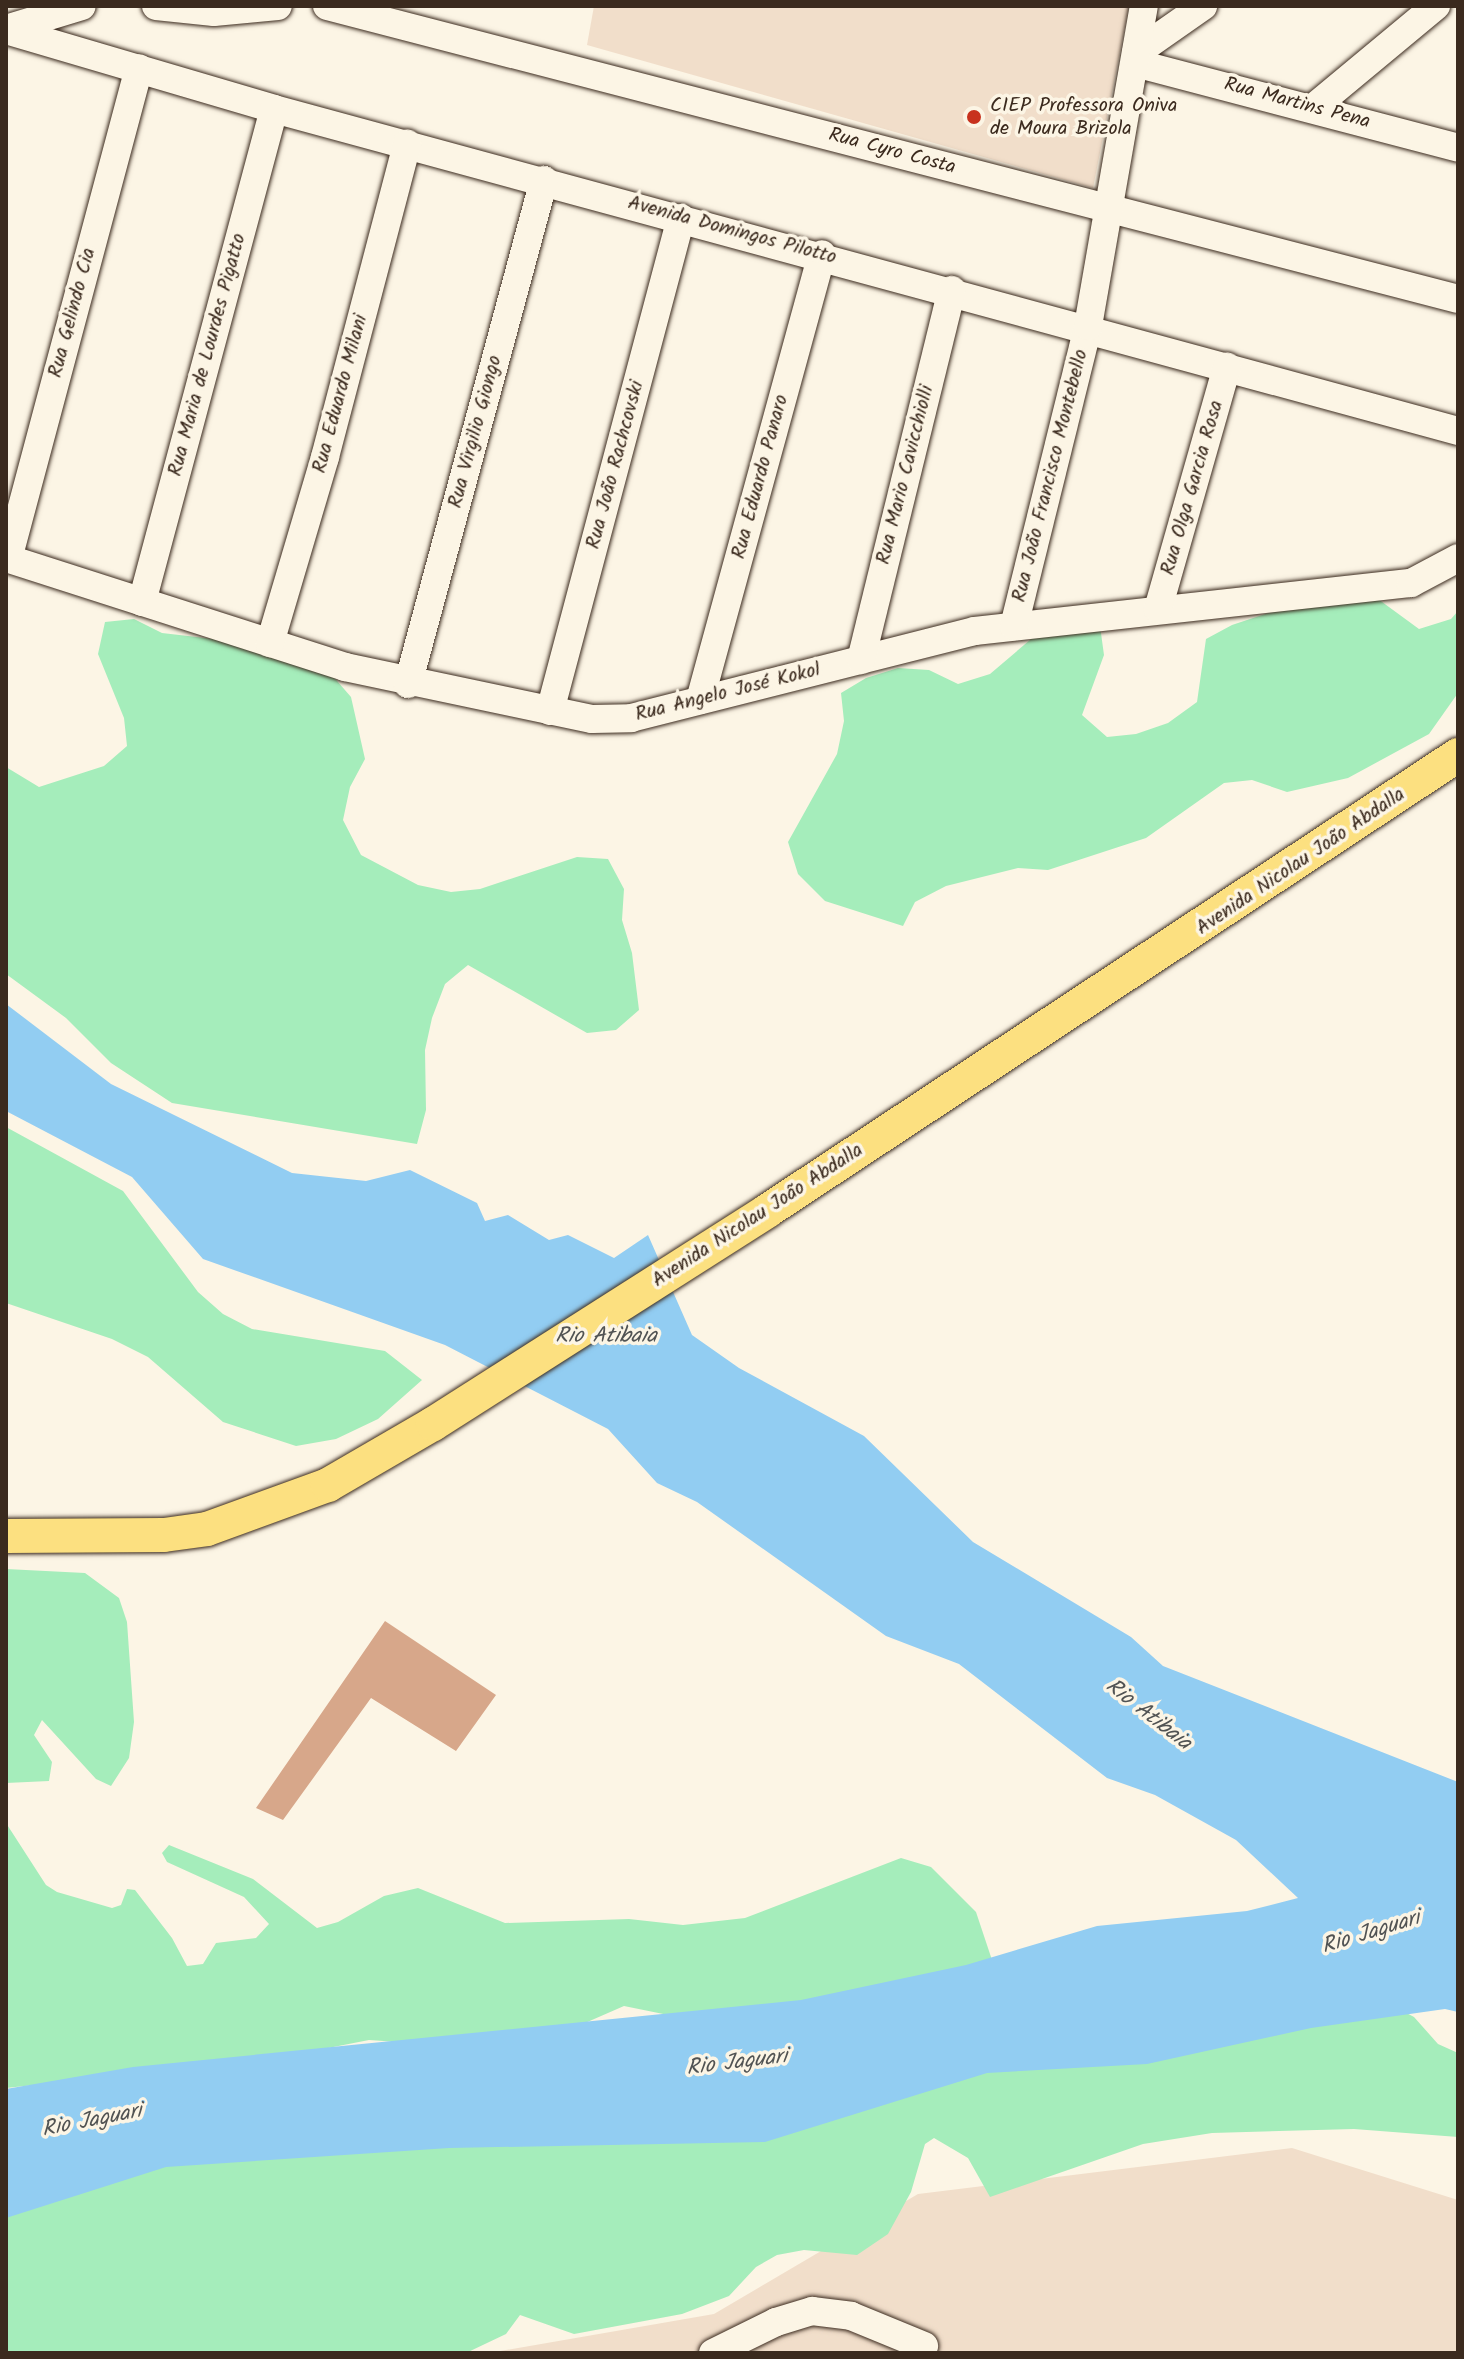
<!DOCTYPE html>
<html>
<head>
<meta charset="utf-8">
<style>
  body { margin:0 }
  #map { position:relative; width:1464px; height:2359px; overflow:hidden; background:#fcf5e5; font-family:Kalam,sans-serif }
  div>[style] { position:absolute }
  .built>* { inset:0; background:#f1deca }
  .green>* { inset:0; background:#a5edbb }
  .water>* { inset:0; background:#92cdf2 }
  .building>* { inset:0; background:#d7a78a }
  .roads { filter:drop-shadow(0 0 2px #3b2a1e) drop-shadow(0 0 2px #3b2a1e) }
  .minor>* { height:28px; margin:-14px; padding:0 14px; transform-origin:14px; border-radius:14px; background:#fcf5e5 }
  .major>* { height:34px; margin:-17px; padding:0 17px; transform-origin:17px; border-radius:17px; background:#fce080 }
  .dots>* { width:22px; height:22px; translate:-50% -50%; box-sizing:border-box; border:4px solid #fcf5e5; border-radius:50% }
  span { translate:-50% -50%; white-space:nowrap; text-align:center; line-height:1.15; -webkit-text-stroke:7px #fcf5e5; paint-order:stroke }
  .street-label { font-size:20px; color:#3b2a1e }
  .poi-label { font-size:20px; color:#3b2a1e }
  .left { translate:0 -50%; text-align:left }
  .water-label { font-size:22px; color:#515353; font-style:italic }
  .frame { position:absolute; inset:0; border:8px solid #3b2a1e; pointer-events:none }
</style>
</head>
<body>
<div id="map">
  <div class="built">
    <div style="clip-path:polygon(594px 6px,1129px 6px,1093px 188px,587px 45px)"></div>
    <div style="clip-path:polygon(1292px 2148px,1458px 2200px,1458px 2353px,489px 2353px,714px 2314px,918px 2194px)"></div>
  </div>
  <div class="green">
    <div style="clip-path:polygon(1363px 588px,1419px 629px,1451px 619px,1458px 611px,1458px 693px,1429px 734px,1348px 778px,1287px 792px,1252px 780px,1224px 783px,1146px 838px,1048px 870px,1018px 868px,946px 886px,915px 902px,903px 926px,825px 901px,798px 874px,788px 842px,837px 754px,844px 721px,841px 693px,866px 678px,898px 668px,929px 670px,958px 684px,990px 674px,1037px 634px,1100px 626px,1104px 655px,1082px 715px,1107px 737px,1136px 734px,1168px 723px,1197px 702px,1206px 639px,1232px 625px,1335px 591px)"></div>
    <div style="clip-path:polygon(134px 619px,162px 633px,231px 641px,331px 674px,351px 697px,365px 759px,350px 787px,343px 820px,361px 855px,418px 885px,451px 892px,480px 889px,577px 857px,608px 859px,624px 889px,622px 920px,632px 953px,639px 1010px,616px 1030px,587px 1033px,468px 965px,445px 984px,432px 1018px,425px 1050px,426px 1110px,417px 1144px,172px 1103px,111px 1063px,66px 1018px,6px 974px,6px 767px,39px 787px,104px 766px,127px 746px,124px 718px,98px 654px,105px 622px)"></div>
    <div style="clip-path:polygon(6px 1127px,123px 1191px,198px 1292px,223px 1314px,252px 1329px,385px 1351px,422px 1380px,378px 1419px,336px 1439px,296px 1446px,223px 1422px,148px 1357px,112px 1339px,6px 1303px)"></div>
    <div style="clip-path:polygon(6px 1569px,85px 1573px,119px 1598px,127px 1622px,134px 1722px,129px 1758px,111px 1786px,96px 1779px,42px 1720px,34px 1735px,52px 1762px,49px 1781px,6px 1783px)"></div>
    <div style="clip-path:polygon(6px 1823px,46px 1885px,57px 1892px,112px 1908px,121px 1905px,127px 1889px,135px 1890px,172px 1938px,187px 1966px,203px 1964px,216px 1943px,256px 1938px,269px 1924px,244px 1897px,167px 1862px,162px 1853px,169px 1845px,253px 1879px,317px 1928px,338px 1922px,384px 1896px,418px 1888px,505px 1923px,629px 1919px,683px 1925px,745px 1918px,901px 1858px,931px 1867px,976px 1912px,997px 1975px,678px 2017px,624px 2006px,569px 2030px,443px 2045px,369px 2040px,267px 2060px,6px 2088px)"></div>
    <div style="clip-path:polygon(1386px 2002px,1414px 2017px,1438px 2044px,1458px 2053px,1458px 2137px,1354px 2129px,1212px 2133px,1143px 2144px,990px 2197px,968px 2158px,934px 2138px,925px 2144px,911px 2192px,888px 2234px,857px 2255px,804px 2250px,777px 2255px,756px 2267px,729px 2296px,682px 2314px,574px 2334px,520px 2315px,506px 2334px,466px 2353px,6px 2353px,6px 2170px)"></div>
  </div>
  <div class="water">
    <div style="clip-path:polygon(6px 1004px,111px 1084px,292px 1173px,366px 1181px,410px 1170px,477px 1203px,485px 1221px,508px 1215px,549px 1240px,568px 1235px,614px 1258px,648px 1235px,692px 1335px,739px 1368px,864px 1436px,973px 1542px,1131px 1637px,1163px 1666px,1458px 1782px,1458px 2012px,1445px 2009px,1311px 2028px,1147px 2064px,987px 2073px,765px 2142px,449px 2148px,166px 2167px,6px 2218px,6px 2089px,133px 2067px,801px 2000px,966px 1965px,1097px 1926px,1247px 1911px,1298px 1898px,1236px 1840px,1155px 1795px,1107px 1778px,959px 1664px,886px 1636px,697px 1502px,657px 1483px,608px 1429px,445px 1345px,203px 1259px,132px 1177px,6px 1111px)"></div>
  </div>
  <div class="building">
    <div style="clip-path:polygon(385px 1621px,496px 1695px,456px 1751px,371px 1698px,283px 1820px,256px 1808px)"></div>
  </div>
  <div class="roads">
    <div class="minor">
      <div style="left:156px;top:6px;width:58px;rotate:5.9deg"></div>
      <div style="left:214px;top:12px;width:64px;rotate:-5.4deg"></div>
      <div style="left:327px;top:6px;width:1168px;rotate:14.52deg"></div>
      <div style="left:6px;top:29px;width:79px;rotate:-16.8deg"></div>
      <div style="left:6px;top:30px;width:279px;rotate:16.4deg"></div>
      <div style="left:274px;top:109px;width:1227px;rotate:15.21deg"></div>
      <div style="left:1136px;top:53px;width:82px;rotate:-35deg"></div>
      <div style="left:1135px;top:63px;width:334px;rotate:14.7deg"></div>
      <div style="left:1313px;top:108px;width:160px;rotate:-39.7deg"></div>
      <div style="left:6px;top:558px;width:356px;rotate:17.8deg"></div>
      <div style="left:345px;top:667px;width:252px;rotate:11.9deg"></div>
      <div style="left:592px;top:719px;width:39px;rotate:-1deg"></div>
      <div style="left:631px;top:718px;width:355px;rotate:-14.2deg"></div>
      <div style="left:975px;top:631px;width:439px;rotate:-6.3deg"></div>
      <div style="left:1411px;top:583px;width:53px;rotate:-28deg"></div>
      <div style="left:8px;top:559px;width:508px;rotate:-75.06deg"></div>
      <div style="left:142px;top:602px;width:510px;rotate:-75.01deg"></div>
      <div style="left:1158px;top:609px;width:252px;rotate:-74.1deg"></div>
      <div style="left:1014px;top:626px;width:309px;rotate:-76.1deg"></div>
      <div style="left:1088px;top:326px;width:325px;rotate:-80.1deg"></div>
      <div style="left:270px;top:643px;width:194px;rotate:-73.5deg"></div>
      <div style="left:325px;top:457px;width:324px;rotate:-75.3deg"></div>
      <div style="left:861px;top:660px;width:381px;rotate:-76.2deg"></div>
      <div style="left:408px;top:684px;width:522px;rotate:-74.9deg"></div>
      <div style="left:700px;top:700px;width:462px;rotate:-74.7deg"></div>
      <div style="left:550px;top:711px;width:510px;rotate:-75.12deg"></div>
      <div style="left:713px;top:2353px;width:70px;rotate:-26.2deg"></div>
      <div style="left:776px;top:2322px;width:38px;rotate:-17deg"></div>
      <div style="left:812px;top:2311px;width:39px;rotate:7deg"></div>
      <div style="left:851px;top:2316px;width:79px;rotate:22.3deg"></div>
    </div>
    <div class="major">
      <div style="left:6px;top:1536px;width:158px;rotate:-0.4deg"></div>
      <div style="left:164px;top:1535px;width:43px;rotate:-7.9deg"></div>
      <div style="left:207px;top:1529px;width:129px;rotate:-20deg"></div>
      <div style="left:328px;top:1485px;width:121px;rotate:-30.2deg"></div>
      <div style="left:433px;top:1424px;width:396px;rotate:-32.5deg"></div>
      <div style="left:767px;top:1211px;width:828px;rotate:-33.42deg"></div>
    </div>
  </div>
  <div class="dots">
    <div style="left:974px;top:117px;background:#c8321e"></div>
  </div>
  <div class="street-label">
    <span style="left:1297px;top:104px;rotate:15deg">Rua Martins Pena</span>
    <span style="left:892px;top:152px;rotate:15deg">Rua Cyro Costa</span>
    <span style="left:732px;top:231px;rotate:15deg">Avenida Domingos Pilotto</span>
    <span style="left:73px;top:313px;rotate:-75deg">Rua Gelindo Cia</span>
    <span style="left:208px;top:355px;rotate:-75deg">Rua Maria de Lourdes Pigatto</span>
    <span style="left:341px;top:394px;rotate:-75deg">Rua Eduardo Milani</span>
    <span style="left:476px;top:432px;rotate:-75deg">Rua Virgilio Giongo</span>
    <span style="left:616px;top:465px;rotate:-75deg">Rua João Rachcovski</span>
    <span style="left:906px;top:475px;rotate:-76deg">Rua Mario Cavicchiolli</span>
    <span style="left:1051px;top:476px;rotate:-76deg">Rua João Francisco Montebello</span>
    <span style="left:761px;top:477px;rotate:-75deg">Rua Eduardo Panaro</span>
    <span style="left:1193px;top:488px;rotate:-74deg">Rua Olga Garcia Rosa</span>
    <span style="left:728px;top:693px;rotate:-14deg">Rua Angelo José Kokol</span>
    <span style="left:1301px;top:862px;rotate:-34deg">Avenida Nicolau João Abdalla</span>
    <span style="left:758px;top:1216px;rotate:-33deg">Avenida Nicolau João Abdalla</span>
  </div>
  <div class="poi-label">
    <span class="left" style="left:990px;top:118px">CIEP Professora Oniva<br>de Moura Brizola</span>
  </div>
  <div class="water-label">
    <span style="left:606px;top:1337px">Rio Atibaia</span>
    <span style="left:1148px;top:1715px;rotate:38deg">Rio Atibaia</span>
    <span style="left:1371px;top:1933px;rotate:-17deg">Rio Jaguari</span>
    <span style="left:737px;top:2063px;rotate:-7deg">Rio Jaguari</span>
    <span style="left:92px;top:2121px;rotate:-11deg">Rio Jaguari</span>
  </div>
  <div class="frame"></div>
</div>
</body>
</html>
